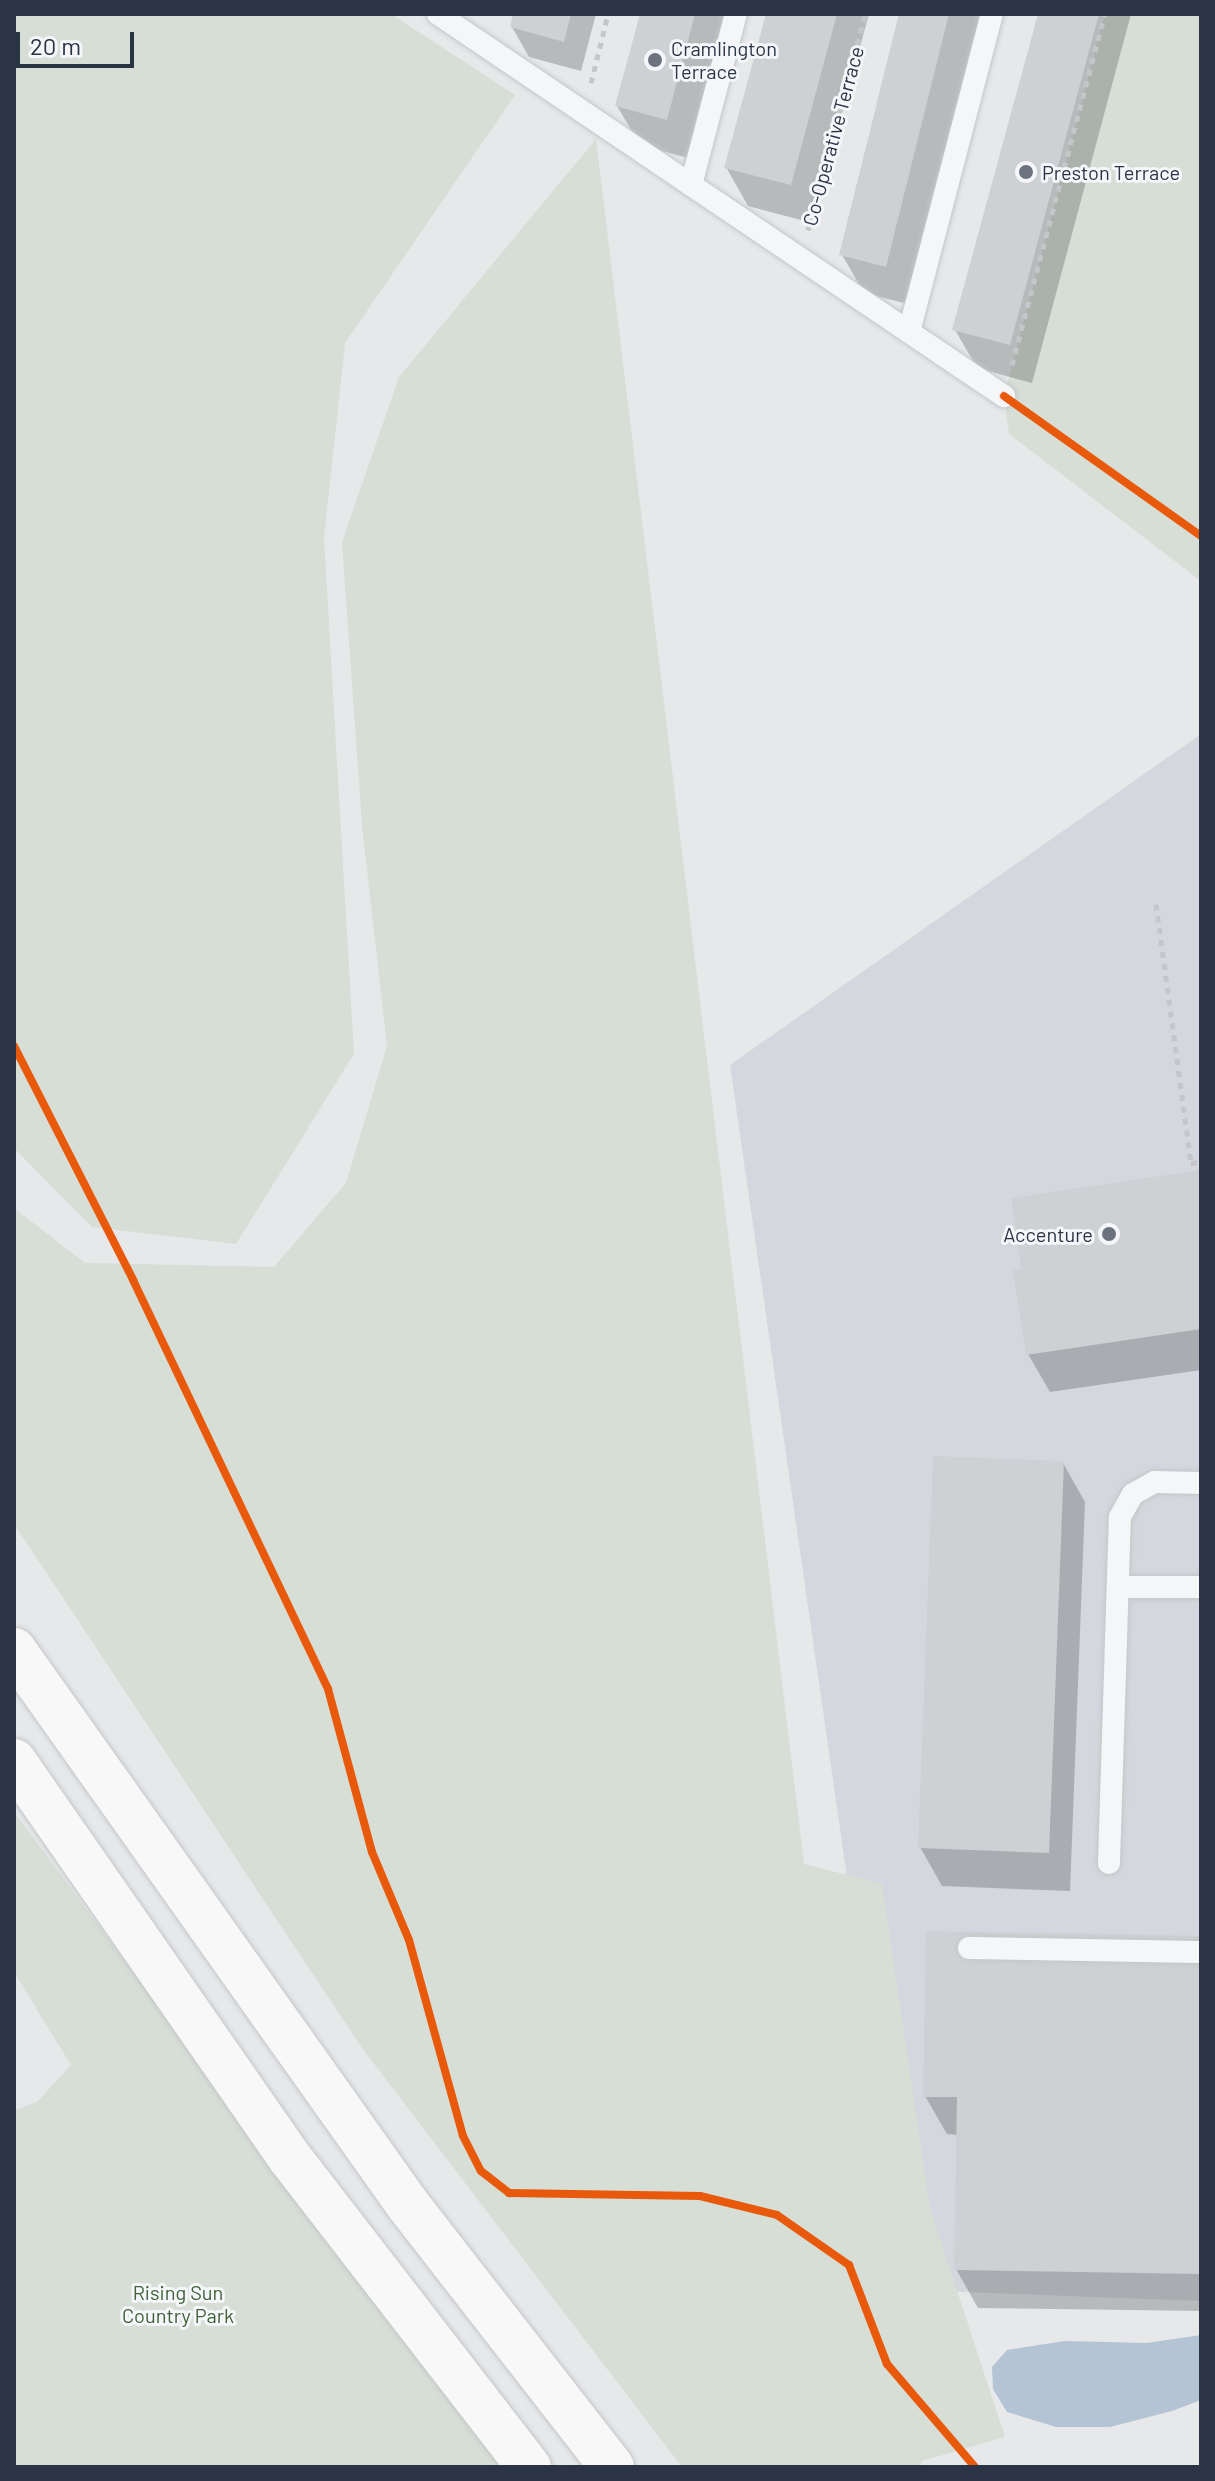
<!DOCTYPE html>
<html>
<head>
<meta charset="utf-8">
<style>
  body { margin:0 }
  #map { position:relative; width:1215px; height:2481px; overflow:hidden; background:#e6e8ea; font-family:Barlow,sans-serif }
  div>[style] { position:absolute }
  .built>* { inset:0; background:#d4d7dd }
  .green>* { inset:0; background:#d6ded6 }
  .water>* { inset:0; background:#b4c4d5 }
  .shadow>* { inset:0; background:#0003 }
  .building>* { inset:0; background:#ced0d3 }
  .path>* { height:5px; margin-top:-2.5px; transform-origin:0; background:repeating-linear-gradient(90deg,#c5c6ca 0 6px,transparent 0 12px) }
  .roads { filter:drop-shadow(0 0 2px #c4c6c8) drop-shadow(0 0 2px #c4c6c8) }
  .service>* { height:22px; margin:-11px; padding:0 11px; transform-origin:11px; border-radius:11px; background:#f5f6f7 }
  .trunk>* { height:44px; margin:-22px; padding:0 22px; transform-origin:22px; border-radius:22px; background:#f8f8f8 }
  .cycleway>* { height:8px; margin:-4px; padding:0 4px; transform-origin:4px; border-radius:4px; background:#e8590c }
  .dots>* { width:22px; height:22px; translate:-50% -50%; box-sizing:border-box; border:4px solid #f4f6f9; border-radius:50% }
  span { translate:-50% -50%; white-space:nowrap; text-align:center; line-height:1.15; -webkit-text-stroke:6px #f4f6f9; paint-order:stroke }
  .poi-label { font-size:20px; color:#2b3445 }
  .left { translate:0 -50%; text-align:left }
  .right { translate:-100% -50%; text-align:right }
  .street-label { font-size:20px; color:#2b3445 }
  .park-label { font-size:20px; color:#3f6138 }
  .frame { position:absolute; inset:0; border:16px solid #2b3445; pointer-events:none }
  .scale { position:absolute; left:16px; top:32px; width:118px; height:36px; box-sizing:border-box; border:4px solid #2b3445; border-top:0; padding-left:10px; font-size:24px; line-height:28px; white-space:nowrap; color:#2b3445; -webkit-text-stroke:6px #f4f6f9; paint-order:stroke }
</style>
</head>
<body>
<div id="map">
  <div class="built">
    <div style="clip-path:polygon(1201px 734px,1201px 2301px,941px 2291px,897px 2224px,730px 1065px)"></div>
  </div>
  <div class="green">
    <div style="clip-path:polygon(14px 14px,391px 14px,515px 95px,345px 343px,324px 538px,354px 1054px,236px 1244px,92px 1227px,14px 1148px)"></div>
    <div style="clip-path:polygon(1105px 14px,1201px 14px,1201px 581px,1009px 434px,1004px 396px)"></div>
    <div style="clip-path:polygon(596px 139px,804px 1864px,882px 1884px,930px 2208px,1005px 2437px,922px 2461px,919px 2467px,682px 2467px,362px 2048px,14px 1524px,14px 1208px,85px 1263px,274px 1267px,346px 1183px,387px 1046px,362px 826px,342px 542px,399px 377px)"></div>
    <div style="clip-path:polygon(14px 1812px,188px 2046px,506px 2467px,14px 2467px,14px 2117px,16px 2110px,37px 2102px,71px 2065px,14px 1972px)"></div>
  </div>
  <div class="water">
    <div style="clip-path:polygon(1201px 2335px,1201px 2400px,1172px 2411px,1110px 2427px,1056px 2427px,1007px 2412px,993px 2389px,992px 2367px,1007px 2350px,1065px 2341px,1147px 2343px)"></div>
  </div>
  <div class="shadow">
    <div style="clip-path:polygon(515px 14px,596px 14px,581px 71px,529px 57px,512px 27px)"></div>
    <div style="clip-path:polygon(642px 14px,727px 14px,688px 158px,640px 145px,617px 106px)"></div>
    <div style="clip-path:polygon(768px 14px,869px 14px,812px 223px,748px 206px,726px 167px)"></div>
    <div style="clip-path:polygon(901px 14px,980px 14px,908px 304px,864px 293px,842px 255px)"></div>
    <div style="clip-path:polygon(1040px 14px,1131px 14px,1032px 383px,977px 368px,955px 330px)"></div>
    <div style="clip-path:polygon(1201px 1172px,1201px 1370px,1050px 1392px,1028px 1354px,1024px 1271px)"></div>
    <div style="clip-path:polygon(1063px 1463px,1085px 1502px,1070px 1891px,942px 1886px,920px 1847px)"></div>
    <div style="clip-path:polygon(1201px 1938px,1201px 2311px,978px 2308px,956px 2269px,958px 2135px,947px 2134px,925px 2096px)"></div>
  </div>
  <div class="building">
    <div style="clip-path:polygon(513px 14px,571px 14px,564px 42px,510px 27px)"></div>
    <div style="clip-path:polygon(640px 14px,695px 14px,667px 120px,615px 106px)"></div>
    <div style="clip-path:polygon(766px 14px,837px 14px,791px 185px,724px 168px)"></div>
    <div style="clip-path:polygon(899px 14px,949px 14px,886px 267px,839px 255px)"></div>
    <div style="clip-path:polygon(1038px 14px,1099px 14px,1010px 345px,952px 330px)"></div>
    <div style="clip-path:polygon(1201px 1170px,1201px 1329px,1026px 1355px,1013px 1270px,1021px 1269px,1011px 1198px)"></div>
    <div style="clip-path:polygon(933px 1456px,1064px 1461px,1049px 1853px,918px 1848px)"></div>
    <div style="clip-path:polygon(926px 1931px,1201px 1936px,1201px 2274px,954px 2270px,957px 2097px,923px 2097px)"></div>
  </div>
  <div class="path">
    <div style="left:591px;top:83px;width:71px;rotate:-76.2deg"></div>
    <div style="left:808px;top:230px;width:223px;rotate:-75.2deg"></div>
    <div style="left:1012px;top:365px;width:363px;rotate:-75.2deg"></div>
    <div style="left:1156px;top:904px;width:261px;rotate:82.3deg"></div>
    <div style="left:1191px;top:1163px;width:10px;rotate:-6deg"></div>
  </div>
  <div class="roads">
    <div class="service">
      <div style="left:438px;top:14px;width:683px;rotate:34.02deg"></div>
      <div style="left:691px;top:185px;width:177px;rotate:-75.3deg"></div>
      <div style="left:909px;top:332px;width:329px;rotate:-75.4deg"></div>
      <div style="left:1118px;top:1587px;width:83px"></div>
      <div style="left:1109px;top:1863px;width:346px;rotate:-88.2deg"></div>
      <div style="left:1120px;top:1517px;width:26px;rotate:-61deg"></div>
      <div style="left:1133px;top:1494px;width:25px;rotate:-29deg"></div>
      <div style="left:1155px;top:1482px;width:46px;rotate:1.2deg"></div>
      <div style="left:969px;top:1948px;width:232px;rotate:1deg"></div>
    </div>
    <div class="trunk">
      <div style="left:14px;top:1650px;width:681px;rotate:54.63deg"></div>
      <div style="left:408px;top:2205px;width:332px;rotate:52.1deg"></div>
      <div style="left:14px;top:1761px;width:484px;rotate:55.2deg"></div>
      <div style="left:290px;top:2158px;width:391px;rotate:52.3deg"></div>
    </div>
  </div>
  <div class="cycleway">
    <div style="left:1004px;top:396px;width:242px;rotate:35.4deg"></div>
    <div style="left:14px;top:1046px;width:263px;rotate:63deg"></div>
    <div style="left:133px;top:1280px;width:453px;rotate:64.5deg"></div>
    <div style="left:328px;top:1689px;width:169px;rotate:74.9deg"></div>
    <div style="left:372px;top:1852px;width:95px;rotate:67.2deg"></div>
    <div style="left:409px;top:1940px;width:203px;rotate:74.6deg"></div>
    <div style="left:463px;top:2136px;width:39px;rotate:63deg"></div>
    <div style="left:481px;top:2171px;width:36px;rotate:38deg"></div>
    <div style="left:509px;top:2193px;width:191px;rotate:0.9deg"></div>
    <div style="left:700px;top:2196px;width:79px;rotate:13.9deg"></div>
    <div style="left:777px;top:2215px;width:88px;rotate:34.8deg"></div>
    <div style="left:849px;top:2265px;width:106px;rotate:69deg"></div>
    <div style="left:887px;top:2364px;width:135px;rotate:49.5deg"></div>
  </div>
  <div class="dots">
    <div style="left:655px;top:60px;background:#6c737f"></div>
    <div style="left:1026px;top:172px;background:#6c737f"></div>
    <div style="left:1109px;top:1234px;background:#6c737f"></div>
  </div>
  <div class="poi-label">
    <span class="left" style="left:671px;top:60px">Cramlington<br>Terrace</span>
    <span class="left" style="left:1042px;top:172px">Preston Terrace</span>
    <span class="right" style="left:1093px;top:1234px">Accenture</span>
  </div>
  <div class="street-label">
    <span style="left:833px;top:136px;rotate:-75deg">Co-Operative Terrace</span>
  </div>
  <div class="park-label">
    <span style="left:178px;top:2304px">Rising Sun<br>Country Park</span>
  </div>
  <div class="frame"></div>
  <div class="scale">20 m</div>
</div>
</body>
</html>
